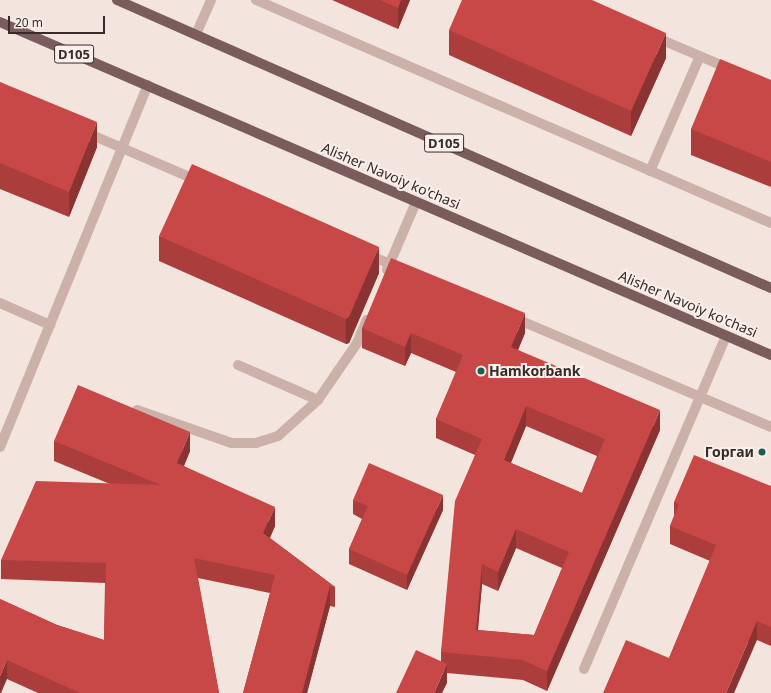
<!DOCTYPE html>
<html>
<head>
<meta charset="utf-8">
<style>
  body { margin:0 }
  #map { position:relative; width:771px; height:693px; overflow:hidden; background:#f3e4dd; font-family:"Noto Sans",sans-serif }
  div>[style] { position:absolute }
  .minor>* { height:10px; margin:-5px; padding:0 5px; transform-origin:5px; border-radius:5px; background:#cbb1a9 }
  .major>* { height:10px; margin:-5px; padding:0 5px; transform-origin:5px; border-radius:5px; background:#7a5d5a }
  .wall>* { inset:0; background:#ab3e3d }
  .shaded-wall>* { inset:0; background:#8b3232 }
  .building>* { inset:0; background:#c74847 }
  .dots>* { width:11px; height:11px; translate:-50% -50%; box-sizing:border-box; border:2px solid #faefea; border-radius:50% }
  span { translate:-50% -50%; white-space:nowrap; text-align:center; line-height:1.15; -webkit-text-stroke:4px #faefea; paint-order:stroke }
  .shield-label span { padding:1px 3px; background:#faefea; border:1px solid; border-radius:3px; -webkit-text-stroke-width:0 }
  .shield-label { font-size:13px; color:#382a29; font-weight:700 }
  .street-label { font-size:14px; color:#382a29 }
  .poi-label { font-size:14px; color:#382a29; font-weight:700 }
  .left { translate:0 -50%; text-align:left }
  .right { translate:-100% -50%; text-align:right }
  .scale { position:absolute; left:8px; top:16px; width:97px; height:18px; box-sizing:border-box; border:2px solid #382a29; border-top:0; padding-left:5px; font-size:12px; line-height:14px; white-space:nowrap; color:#382a29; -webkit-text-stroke:3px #faefea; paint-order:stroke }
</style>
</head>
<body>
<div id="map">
  <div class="minor">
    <div style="left:256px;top:0;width:561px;rotate:23.41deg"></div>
    <div style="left:196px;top:34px;width:37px;rotate:-66deg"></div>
    <div style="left:655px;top:37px;width:82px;rotate:23.1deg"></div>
    <div style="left:85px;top:132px;width:124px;rotate:23.3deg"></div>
    <div style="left:650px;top:171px;width:125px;rotate:-66.5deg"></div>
    <div style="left:367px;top:254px;width:36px;rotate:24deg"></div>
    <div style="left:387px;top:270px;width:74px;rotate:-66.9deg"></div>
    <div style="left:0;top:303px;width:55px;rotate:23.7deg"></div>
    <div style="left:512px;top:317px;width:281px;rotate:23deg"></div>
    <div style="left:238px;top:365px;width:87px;rotate:23.6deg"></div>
    <div style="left:137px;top:410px;width:100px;rotate:19.3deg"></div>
    <div style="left:231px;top:443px;width:25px"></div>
    <div style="left:256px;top:443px;width:23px;rotate:-18deg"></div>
    <div style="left:278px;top:436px;width:54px;rotate:-42deg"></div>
    <div style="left:318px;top:400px;width:69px;rotate:-55.6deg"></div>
    <div style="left:357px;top:343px;width:25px;rotate:-67deg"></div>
    <div style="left:0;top:447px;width:391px;rotate:-67.8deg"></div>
    <div style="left:584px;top:669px;width:362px;rotate:-66.9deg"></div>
  </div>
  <div class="major">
    <div style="left:117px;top:0;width:715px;rotate:23.77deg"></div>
    <div style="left:0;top:22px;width:840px;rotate:23.36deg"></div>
  </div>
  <div class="wall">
    <div style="clip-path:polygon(332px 0,410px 0,398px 29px)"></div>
    <div style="clip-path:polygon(449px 30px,666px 58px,631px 136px,449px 55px)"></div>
    <div style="clip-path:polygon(771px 80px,771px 187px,691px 155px,691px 129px)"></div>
    <div style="clip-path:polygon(0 82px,97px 147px,69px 217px,0 189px)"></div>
    <div style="clip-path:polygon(159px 236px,379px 273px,349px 343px,346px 344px,159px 261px)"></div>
    <div style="clip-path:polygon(evenodd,362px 328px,525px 333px,518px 350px,660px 430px,547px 691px,523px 680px,447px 673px,447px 683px,441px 661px,441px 652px,475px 455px,436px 438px,436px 419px,456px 372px,411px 353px,405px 366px,362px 348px,362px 328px,526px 426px,597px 456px,582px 493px,511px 463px,526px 426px,362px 328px,516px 548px,562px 568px,534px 635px,478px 630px,482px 584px,498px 591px,516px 548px)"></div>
    <div style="clip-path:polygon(54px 441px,190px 451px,184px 466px,275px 526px,270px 538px,335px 587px,335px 607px,330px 606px,307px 693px,243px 693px,270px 593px,198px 578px,219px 693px,38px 693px,7px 679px,0 599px,57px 625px,104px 640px,105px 583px,1px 579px,1px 560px,110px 484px,54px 461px)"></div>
    <div style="clip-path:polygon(771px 486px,771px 646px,757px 640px,669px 658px,710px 561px,670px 544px,670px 526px,674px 516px,674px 502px)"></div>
    <div style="clip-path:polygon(353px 500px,443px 510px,407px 590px,349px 564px,349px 549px,362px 519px,353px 514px)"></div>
  </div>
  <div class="shaded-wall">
    <div style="clip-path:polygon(401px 0,410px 0,398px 29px,398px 8px)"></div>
    <div style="clip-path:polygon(666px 33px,666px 58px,631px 136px,631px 111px)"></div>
    <div style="clip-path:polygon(97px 122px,97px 147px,69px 217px,69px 192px)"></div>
    <div style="clip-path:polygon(379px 247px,379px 273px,349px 343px,346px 344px,346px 319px)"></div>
    <div style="clip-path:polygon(525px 313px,525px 333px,511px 366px,511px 347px)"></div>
    <div style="clip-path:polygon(411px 333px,411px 353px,405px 366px,405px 347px)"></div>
    <div style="clip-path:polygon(526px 406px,526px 426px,504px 479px,504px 460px)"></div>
    <div style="clip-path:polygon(660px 410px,660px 430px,547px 691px,547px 671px)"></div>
    <div style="clip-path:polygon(190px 432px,190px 451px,177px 482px,177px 463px)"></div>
    <div style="clip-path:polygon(443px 495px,443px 510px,407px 590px,407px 575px)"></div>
    <div style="clip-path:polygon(275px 507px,275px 526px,263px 552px,263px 533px)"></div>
    <div style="clip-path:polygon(516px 529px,516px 548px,498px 591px,498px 572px)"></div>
    <div style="clip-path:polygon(482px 564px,482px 584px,476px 649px,476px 630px)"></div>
    <div style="clip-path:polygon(330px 586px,330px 606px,307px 693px,302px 693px)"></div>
    <div style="clip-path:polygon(757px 621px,757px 640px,734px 693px,726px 693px)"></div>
    <div style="clip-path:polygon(7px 660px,7px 679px,1px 693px,0 693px,0 676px)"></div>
    <div style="clip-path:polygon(447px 664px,447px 683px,442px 693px,434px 693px)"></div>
  </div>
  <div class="building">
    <div style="clip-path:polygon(380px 0,401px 0,398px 8px)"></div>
    <div style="clip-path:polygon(462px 0,592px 0,666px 33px,631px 111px,449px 30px)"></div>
    <div style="clip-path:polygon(720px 59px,771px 80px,771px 162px,691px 129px)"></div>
    <div style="clip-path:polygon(0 82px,97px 122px,69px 192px,0 163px)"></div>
    <div style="clip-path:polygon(192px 164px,379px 247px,349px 317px,346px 319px,159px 236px)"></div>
    <div style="clip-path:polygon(evenodd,391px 258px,525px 313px,511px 347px,660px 410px,547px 671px,523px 660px,441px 652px,455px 501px,482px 439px,436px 419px,463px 355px,411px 333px,405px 347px,362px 328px,391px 258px,526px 406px,605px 439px,582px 493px,504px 460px,526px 406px,391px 258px,516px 529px,569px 552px,534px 635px,476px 630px,482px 564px,498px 572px,516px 529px)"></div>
    <div style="clip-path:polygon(78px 385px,190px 432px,177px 463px,275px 507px,263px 533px,335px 587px,330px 586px,302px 693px,243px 693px,275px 575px,194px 558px,219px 693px,80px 693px,7px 660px,0 676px,0 599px,57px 625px,104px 640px,106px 563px,1px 560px,36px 481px,161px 485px,54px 441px)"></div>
    <div style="clip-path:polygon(694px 455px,771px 486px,771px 627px,757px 621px,726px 693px,603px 693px,626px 640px,669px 658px,716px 545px,670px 526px,679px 504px,674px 502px)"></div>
    <div style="clip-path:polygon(369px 463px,443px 495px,407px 575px,349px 549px,368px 506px,353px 500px)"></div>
    <div style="clip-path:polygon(416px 650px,447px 664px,434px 693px,396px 693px)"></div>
  </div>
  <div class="dots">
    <div style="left:481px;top:371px;background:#1d5a51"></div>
    <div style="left:762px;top:452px;background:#1d5a51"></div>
  </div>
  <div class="shield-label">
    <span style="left:74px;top:54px">D105</span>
    <span style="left:444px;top:143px">D105</span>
  </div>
  <div class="street-label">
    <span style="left:391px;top:176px;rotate:23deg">Alisher Navoiy ko'chasi</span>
    <span style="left:688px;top:304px;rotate:23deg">Alisher Navoiy ko'chasi</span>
  </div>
  <div class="poi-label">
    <span class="left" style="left:489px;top:371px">Hamkorbank</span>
    <span class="right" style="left:754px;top:452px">Горгаи</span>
  </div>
  <div class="scale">20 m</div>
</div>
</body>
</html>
